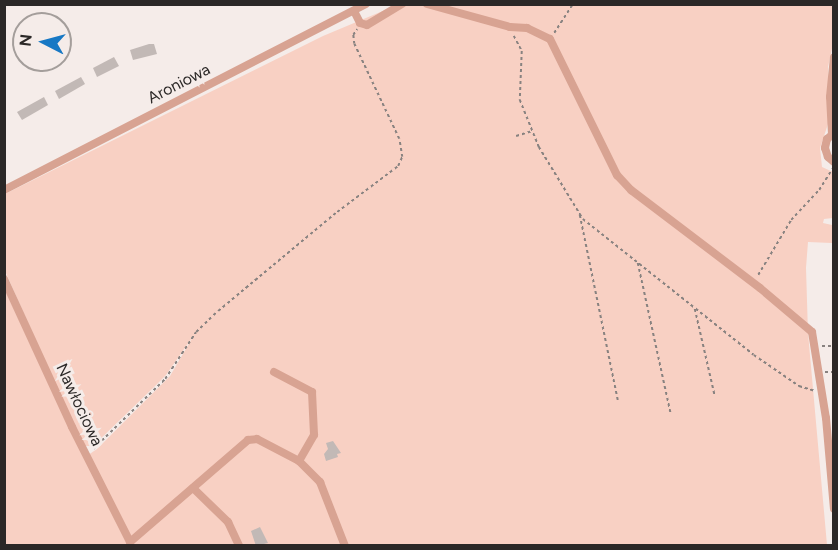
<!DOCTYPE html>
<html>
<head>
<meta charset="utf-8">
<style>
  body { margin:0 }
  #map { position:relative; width:838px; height:550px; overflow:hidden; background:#f5ece9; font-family:Figtree,sans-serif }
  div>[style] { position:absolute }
  .green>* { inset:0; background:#f8d0c3 }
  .building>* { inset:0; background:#c2b9b6 }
  .path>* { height:1.5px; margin-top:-0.75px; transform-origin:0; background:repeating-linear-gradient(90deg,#888280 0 3px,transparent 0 6px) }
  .minor>* { height:8px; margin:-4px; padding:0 4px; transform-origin:4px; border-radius:4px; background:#d8a392 }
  span { translate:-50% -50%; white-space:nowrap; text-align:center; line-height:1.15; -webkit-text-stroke:6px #f5ece9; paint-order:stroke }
  .street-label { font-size:16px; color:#2b2827 }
  .frame { position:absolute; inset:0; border:6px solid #2b2827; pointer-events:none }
  .north { position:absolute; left:12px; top:12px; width:60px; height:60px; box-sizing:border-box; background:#f5ece9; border:2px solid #a49e9b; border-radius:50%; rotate:276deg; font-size:16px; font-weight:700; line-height:24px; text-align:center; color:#2b2827 }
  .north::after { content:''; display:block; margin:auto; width:21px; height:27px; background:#1778c4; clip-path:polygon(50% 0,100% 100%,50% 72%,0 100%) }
</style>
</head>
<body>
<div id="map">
  <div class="green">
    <div style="clip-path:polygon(397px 5px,833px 5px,833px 44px,828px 67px,830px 118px,820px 148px,822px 167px,833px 172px,833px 218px,824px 219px,823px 223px,832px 225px,832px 243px,808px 242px,806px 268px,808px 333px,827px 545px,5px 545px,4px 288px,58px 404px,121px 524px,88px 455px,97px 449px,170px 376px,194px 335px,166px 375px,152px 389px,93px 446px,83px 446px,5px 271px,5px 194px,323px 36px)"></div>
  </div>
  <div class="building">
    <div style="clip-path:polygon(149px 44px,154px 44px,157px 54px,133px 60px,130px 50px)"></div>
    <div style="clip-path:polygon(114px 57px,119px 66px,97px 77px,93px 68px)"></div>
    <div style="clip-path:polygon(81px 77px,85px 84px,59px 99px,55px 91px)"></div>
    <div style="clip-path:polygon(44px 97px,48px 105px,22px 120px,17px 112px)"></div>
    <div style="clip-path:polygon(333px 441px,341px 453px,337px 454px,338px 457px,326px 461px,324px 454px,328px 449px,326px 443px)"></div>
    <div style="clip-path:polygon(260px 527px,268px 543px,256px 546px,251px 531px)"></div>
  </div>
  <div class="path">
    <div style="left:554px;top:33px;width:35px;rotate:-57deg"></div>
    <div style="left:514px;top:36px;width:17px;rotate:62deg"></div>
    <div style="left:522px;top:51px;width:49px;rotate:92.3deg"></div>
    <div style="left:520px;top:100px;width:51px;rotate:68deg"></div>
    <div style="left:539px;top:147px;width:84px;rotate:58.6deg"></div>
    <div style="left:583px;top:219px;width:218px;rotate:38.5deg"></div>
    <div style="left:754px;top:355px;width:55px;rotate:34.6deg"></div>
    <div style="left:799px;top:386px;width:17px;rotate:17deg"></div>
    <div style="left:516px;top:136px;width:17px;rotate:-17deg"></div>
    <div style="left:580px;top:215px;width:189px;rotate:78.4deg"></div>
    <div style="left:638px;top:263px;width:155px;rotate:77.7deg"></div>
    <div style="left:758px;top:275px;width:64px;rotate:-59deg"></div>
    <div style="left:791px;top:220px;width:41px;rotate:-47deg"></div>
    <div style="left:819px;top:190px;width:25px;rotate:-58deg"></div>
    <div style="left:695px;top:309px;width:89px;rotate:77.1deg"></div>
    <div style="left:822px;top:346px;width:12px"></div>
    <div style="left:825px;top:372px;width:9px"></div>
    <div style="left:93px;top:449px;width:100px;rotate:-44.2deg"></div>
    <div style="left:165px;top:379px;width:56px;rotate:-56.6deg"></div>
    <div style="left:196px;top:332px;width:30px;rotate:-44deg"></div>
    <div style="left:218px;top:311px;width:155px;rotate:-39.8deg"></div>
    <div style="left:337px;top:212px;width:76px;rotate:-37deg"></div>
    <div style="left:398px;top:166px;width:10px;rotate:-66deg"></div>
    <div style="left:402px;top:157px;width:18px;rotate:-99deg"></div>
    <div style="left:399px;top:139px;width:105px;rotate:-115.3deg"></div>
    <div style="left:354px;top:44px;width:9px;rotate:-96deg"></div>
    <div style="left:353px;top:35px;width:7px;rotate:-56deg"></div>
  </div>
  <div class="minor">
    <div style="left:427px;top:4px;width:86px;rotate:15.5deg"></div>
    <div style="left:510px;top:27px;width:17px;rotate:3deg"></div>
    <div style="left:527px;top:28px;width:25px;rotate:26deg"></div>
    <div style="left:550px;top:39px;width:152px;rotate:63.8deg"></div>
    <div style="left:617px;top:175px;width:21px;rotate:47deg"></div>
    <div style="left:631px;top:190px;width:162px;rotate:37.2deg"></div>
    <div style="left:760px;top:288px;width:68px;rotate:40.2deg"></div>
    <div style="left:812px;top:332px;width:87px;rotate:80.8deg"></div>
    <div style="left:826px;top:418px;width:91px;rotate:85deg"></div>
    <div style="left:354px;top:11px;width:13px;rotate:63deg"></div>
    <div style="left:360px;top:23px;width:7px;rotate:16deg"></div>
    <div style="left:367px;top:25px;width:41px;rotate:-31deg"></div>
    <div style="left:834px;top:133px;width:9px;rotate:139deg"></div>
    <div style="left:827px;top:139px;width:9px;rotate:103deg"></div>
    <div style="left:825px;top:148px;width:9px;rotate:72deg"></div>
    <div style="left:828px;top:157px;width:8px;rotate:40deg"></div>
    <div style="left:832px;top:134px;width:37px;rotate:-93deg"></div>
    <div style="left:830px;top:97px;width:40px;rotate:-84.3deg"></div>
    <div style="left:4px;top:190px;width:407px;rotate:-27.2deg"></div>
    <div style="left:4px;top:279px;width:163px;rotate:65.3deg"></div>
    <div style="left:72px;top:427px;width:129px;rotate:63.2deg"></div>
    <div style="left:130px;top:542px;width:156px;rotate:-40.8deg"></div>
    <div style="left:248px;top:440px;width:9px;rotate:-6deg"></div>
    <div style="left:257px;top:439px;width:47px;rotate:27.6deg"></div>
    <div style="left:299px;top:461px;width:30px;rotate:45deg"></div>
    <div style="left:320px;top:482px;width:69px;rotate:68.7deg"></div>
    <div style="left:274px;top:372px;width:43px;rotate:27.8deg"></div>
    <div style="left:312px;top:392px;width:43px;rotate:87.3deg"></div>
    <div style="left:314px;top:435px;width:30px;rotate:120deg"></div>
    <div style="left:193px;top:488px;width:49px;rotate:44.2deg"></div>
    <div style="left:228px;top:522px;width:26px;rotate:65deg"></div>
  </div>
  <div class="street-label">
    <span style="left:179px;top:84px;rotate:-27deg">Aroniowa</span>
    <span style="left:79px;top:405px;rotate:65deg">Nawłociowa</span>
  </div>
  <div class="frame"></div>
  <div class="north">N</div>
</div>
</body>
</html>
